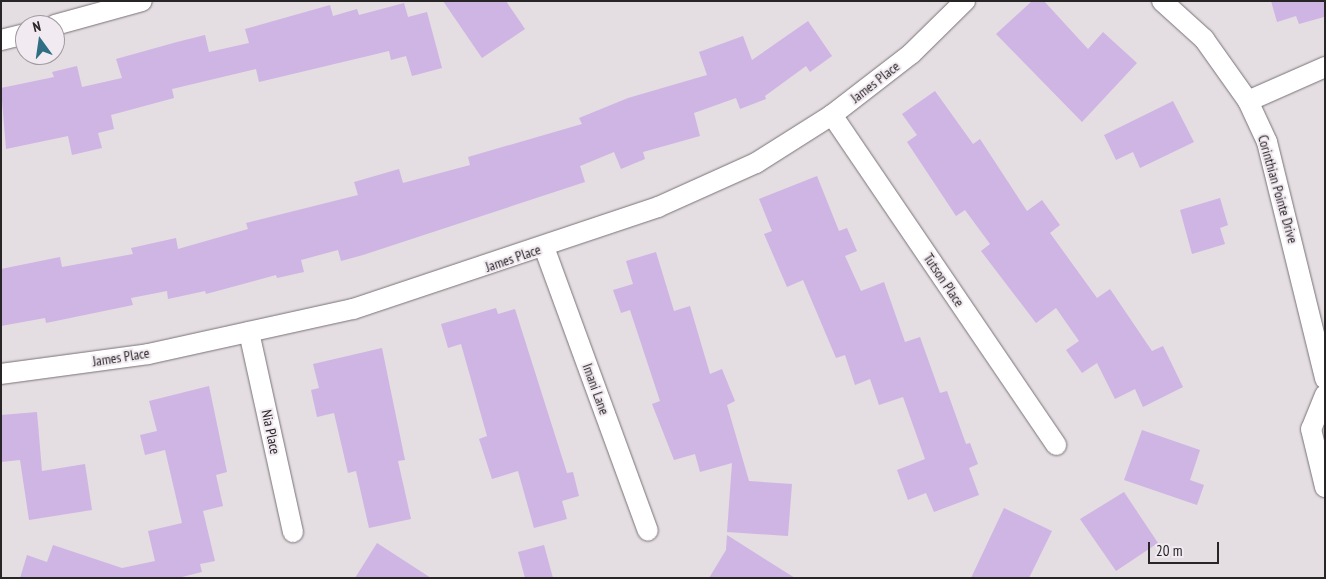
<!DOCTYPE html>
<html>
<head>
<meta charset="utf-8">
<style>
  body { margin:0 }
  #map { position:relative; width:1326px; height:579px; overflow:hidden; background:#e4dde2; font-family:"PT Sans Narrow",sans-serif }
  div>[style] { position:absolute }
  .building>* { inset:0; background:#ceb5e4 }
  .roads { filter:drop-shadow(0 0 1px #787277) drop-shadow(0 0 1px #787277) }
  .minor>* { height:20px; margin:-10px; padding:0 10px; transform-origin:10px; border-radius:10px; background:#fff }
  span { translate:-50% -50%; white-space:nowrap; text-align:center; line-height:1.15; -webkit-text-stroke:4px #f1eaf0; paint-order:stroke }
  .street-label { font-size:14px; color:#282527 }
  .frame { position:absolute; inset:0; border:2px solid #282527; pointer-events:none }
  .north { position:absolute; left:15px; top:15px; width:50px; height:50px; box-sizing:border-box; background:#f1eaf0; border:1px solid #a19ba0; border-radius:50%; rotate:346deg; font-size:14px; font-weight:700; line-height:20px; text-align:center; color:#282527 }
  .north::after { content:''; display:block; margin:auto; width:18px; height:22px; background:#2f6e83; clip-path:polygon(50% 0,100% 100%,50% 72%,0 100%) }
  .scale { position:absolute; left:1148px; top:542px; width:71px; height:22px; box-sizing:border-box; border:2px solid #282527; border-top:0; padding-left:6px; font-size:15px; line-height:18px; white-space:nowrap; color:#282527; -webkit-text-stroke:4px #f1eaf0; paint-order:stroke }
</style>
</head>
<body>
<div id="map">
  <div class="building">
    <div style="clip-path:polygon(443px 1px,506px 1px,525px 29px,482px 58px)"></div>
    <div style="clip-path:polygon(1032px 1px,1044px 1px,1088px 49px,1103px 32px,1137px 63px,1082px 122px,996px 34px)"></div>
    <div style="clip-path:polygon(1271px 1px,1325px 1px,1324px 17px,1299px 24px,1296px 16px,1277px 22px)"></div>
    <div style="clip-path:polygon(404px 3px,408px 17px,427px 12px,442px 68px,412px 76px,406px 56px,391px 60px,389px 51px,259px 82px,256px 69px,172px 89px,174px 98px,111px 115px,114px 129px,98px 133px,102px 148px,72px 155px,68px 136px,6px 149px,1px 88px,54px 77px,52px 72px,77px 66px,82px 87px,122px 78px,116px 59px,177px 42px,205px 35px,209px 52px,249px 43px,245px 29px,330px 5px,333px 16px,357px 9px,359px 15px)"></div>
    <div style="clip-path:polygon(808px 21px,832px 56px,810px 72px,806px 66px,765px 96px,766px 99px,740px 109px,736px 98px,694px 113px,700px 136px,643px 152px,645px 159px,621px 169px,614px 152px,580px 166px,585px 182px,363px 255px,341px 261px,338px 250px,301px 260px,304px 272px,277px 278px,276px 275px,206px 294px,205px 291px,168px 299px,167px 291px,131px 298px,133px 305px,46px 323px,45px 318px,1px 326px,1px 269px,60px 257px,62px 267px,133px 254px,131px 248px,176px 238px,178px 249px,248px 229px,246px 223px,358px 195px,354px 182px,399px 169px,403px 183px,470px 165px,468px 157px,582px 124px,579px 118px,628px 98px,707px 75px,699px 52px,743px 36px,752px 60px)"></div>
    <div style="clip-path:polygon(935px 91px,973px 144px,980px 139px,1027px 211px,1042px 200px,1060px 225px,1050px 233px,1097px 298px,1110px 289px,1152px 351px,1163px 346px,1183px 387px,1143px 407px,1135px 389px,1115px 399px,1097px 363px,1082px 373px,1066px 350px,1079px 341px,1056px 308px,1036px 323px,981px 251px,990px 244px,965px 210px,956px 216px,907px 142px,917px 135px,902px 114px)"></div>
    <div style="clip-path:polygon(1173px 101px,1194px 142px,1140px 168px,1133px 152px,1116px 160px,1104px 135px)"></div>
    <div style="clip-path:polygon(817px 176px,839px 231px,847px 228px,857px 251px,845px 256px,861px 291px,884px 282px,905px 342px,920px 337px,940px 393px,947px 391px,966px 444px,970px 443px,978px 464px,969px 468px,979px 495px,934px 512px,926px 493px,908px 500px,897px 470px,925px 459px,903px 397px,879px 405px,870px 379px,855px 385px,845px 355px,836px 358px,803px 280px,787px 287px,764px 234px,772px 231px,759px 199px)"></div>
    <div style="clip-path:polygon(1220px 198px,1228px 225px,1220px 228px,1225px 244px,1192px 254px,1180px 210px)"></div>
    <div style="clip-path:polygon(656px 252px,674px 311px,690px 306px,710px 374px,722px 369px,735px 401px,727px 405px,749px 481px,792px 484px,788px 536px,727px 532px,732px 463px,700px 472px,695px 454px,674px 460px,652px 404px,660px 401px,630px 310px,621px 313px,613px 290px,633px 284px,626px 261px)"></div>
    <div style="clip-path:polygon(496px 308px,498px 314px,515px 309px,567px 473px,573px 472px,579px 496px,562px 501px,567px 519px,534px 528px,518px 471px,492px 479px,479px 439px,487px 436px,461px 344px,448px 348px,441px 324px)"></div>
    <div style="clip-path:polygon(382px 348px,405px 460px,398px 461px,411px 519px,369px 528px,356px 471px,348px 473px,334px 413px,317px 417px,311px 390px,319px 388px,313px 364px)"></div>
    <div style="clip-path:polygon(209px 386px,227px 472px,216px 475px,223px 506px,203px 511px,215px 561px,200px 564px,202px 572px,178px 578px,20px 578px,27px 555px,47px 562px,53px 545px,122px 568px,155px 561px,148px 531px,182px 523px,165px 450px,145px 455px,140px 435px,157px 431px,149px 401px)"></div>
    <div style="clip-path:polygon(37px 412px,42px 471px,85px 464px,92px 510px,29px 520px,20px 460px,1px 462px,1px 415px)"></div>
    <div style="clip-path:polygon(1142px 430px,1200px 450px,1190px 480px,1204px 485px,1197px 505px,1124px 480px)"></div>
    <div style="clip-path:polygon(1124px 492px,1158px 543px,1116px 571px,1080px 519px)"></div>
    <div style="clip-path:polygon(1004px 508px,1052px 531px,1029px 578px,971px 578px)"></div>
    <div style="clip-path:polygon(727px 535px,795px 578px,709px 578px,726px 550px)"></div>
    <div style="clip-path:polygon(377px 543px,431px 578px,355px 578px)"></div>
    <div style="clip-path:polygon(544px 545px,553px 578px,525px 578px,518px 552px)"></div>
  </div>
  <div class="roads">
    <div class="minor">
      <div style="left:1162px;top:1px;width:57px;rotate:42.1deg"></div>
      <div style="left:1204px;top:39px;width:76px;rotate:54.6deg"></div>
      <div style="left:1248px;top:101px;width:45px;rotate:65.1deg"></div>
      <div style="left:1267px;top:142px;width:244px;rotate:76.2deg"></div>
      <div style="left:55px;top:25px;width:90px;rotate:-15.4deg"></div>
      <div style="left:1px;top:40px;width:25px;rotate:-14deg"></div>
      <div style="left:1248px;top:101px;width:84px;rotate:-23.8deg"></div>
      <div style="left:832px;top:115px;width:399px;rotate:55.8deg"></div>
      <div style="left:544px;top:247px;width:302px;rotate:69.9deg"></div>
      <div style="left:249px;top:332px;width:205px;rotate:77.6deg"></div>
      <div style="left:1px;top:374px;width:148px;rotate:-7.7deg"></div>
      <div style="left:148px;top:354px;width:210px;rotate:-12.4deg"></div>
      <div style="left:353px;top:309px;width:322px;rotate:-18.5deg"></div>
      <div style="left:658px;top:207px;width:107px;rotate:-24.2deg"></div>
      <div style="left:756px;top:163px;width:90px;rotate:-32.3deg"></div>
      <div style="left:832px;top:115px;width:100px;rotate:-37.7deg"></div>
      <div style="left:911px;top:54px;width:76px;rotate:-44.5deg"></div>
      <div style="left:1325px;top:395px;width:37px;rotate:112deg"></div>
      <div style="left:1311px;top:429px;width:60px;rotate:76.4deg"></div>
    </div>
  </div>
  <div class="street-label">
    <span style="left:875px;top:82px;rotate:-38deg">James Place</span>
    <span style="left:1278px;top:189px;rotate:74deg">Corinthian Pointe Drive</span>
    <span style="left:513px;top:258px;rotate:-19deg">James Place</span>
    <span style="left:944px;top:280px;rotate:56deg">Tutson Place</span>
    <span style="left:121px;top:357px;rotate:-9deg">James Place</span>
    <span style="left:596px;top:389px;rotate:70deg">Imani Lane</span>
    <span style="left:271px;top:432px;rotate:78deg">Nia Place</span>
  </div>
  <div class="frame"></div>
  <div class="north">N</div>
  <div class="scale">20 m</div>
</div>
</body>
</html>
